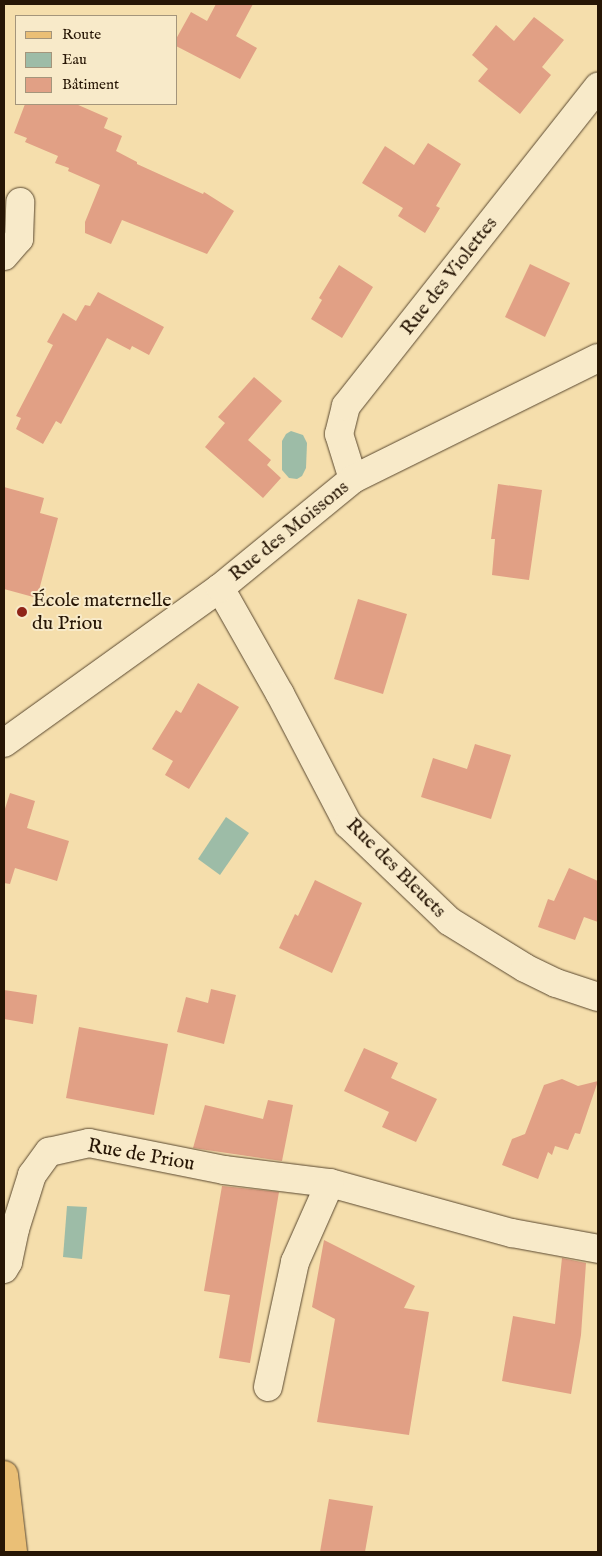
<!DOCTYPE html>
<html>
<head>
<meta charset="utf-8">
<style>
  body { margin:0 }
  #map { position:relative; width:602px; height:1556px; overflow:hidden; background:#f5deac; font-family:"IM FELL English",serif }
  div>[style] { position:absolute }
  .water>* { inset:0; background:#9dbca7 }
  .building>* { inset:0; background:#e1a085 }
  .roads { filter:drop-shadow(0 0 1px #5a482f) drop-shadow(0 0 1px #5a482f) }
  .minor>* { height:28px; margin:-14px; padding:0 14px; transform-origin:14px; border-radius:14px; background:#f8eac9 }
  .major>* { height:28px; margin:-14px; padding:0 14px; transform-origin:14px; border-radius:14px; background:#eabf76 }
  .dots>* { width:14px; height:14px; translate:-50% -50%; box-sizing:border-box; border:2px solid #f8eac9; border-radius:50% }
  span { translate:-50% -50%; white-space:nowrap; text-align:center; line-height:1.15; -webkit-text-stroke:4px #f8eac9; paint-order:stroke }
  .street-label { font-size:20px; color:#271605 }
  .poi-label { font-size:20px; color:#271605 }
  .left { translate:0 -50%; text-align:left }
  .frame { position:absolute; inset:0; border:5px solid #271605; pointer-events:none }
  .legend { position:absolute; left:15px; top:15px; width:162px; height:90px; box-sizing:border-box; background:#f8eac9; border:1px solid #a4957b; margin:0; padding:6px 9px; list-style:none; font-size:15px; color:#271605 }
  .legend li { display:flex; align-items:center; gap:10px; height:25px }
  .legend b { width:25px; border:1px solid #a4957b }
</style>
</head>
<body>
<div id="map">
  <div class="water">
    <div style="clip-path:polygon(291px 431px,303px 435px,307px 443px,306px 468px,302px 476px,297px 479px,289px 478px,282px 470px,282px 441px,286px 434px)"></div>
    <div style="clip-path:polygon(226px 817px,249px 833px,220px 875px,198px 859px)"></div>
    <div style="clip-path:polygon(67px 1206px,87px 1207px,82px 1259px,63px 1257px)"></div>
  </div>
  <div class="building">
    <div style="clip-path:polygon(216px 4px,253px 4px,236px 36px,257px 48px,240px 79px,176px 46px,176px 39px,191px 12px,207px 21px)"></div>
    <div style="clip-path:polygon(534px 17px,564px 40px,542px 67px,551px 75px,520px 114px,478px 81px,488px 69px,472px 55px,496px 25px,514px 41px)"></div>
    <div style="clip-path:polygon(25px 104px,76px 104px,108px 118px,104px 128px,122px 136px,116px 151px,137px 162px,137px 164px,203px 194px,204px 192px,234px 211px,207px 254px,122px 220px,111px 244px,85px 233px,85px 222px,100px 185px,68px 171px,69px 168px,55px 163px,58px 156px,25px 142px,27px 138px,14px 133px)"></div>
    <div style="clip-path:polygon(428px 143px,461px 164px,436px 206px,440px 208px,425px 233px,398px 216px,403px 208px,362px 183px,385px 146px,414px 165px)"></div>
    <div style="clip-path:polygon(530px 264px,570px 283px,545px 337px,505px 317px)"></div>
    <div style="clip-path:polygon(339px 265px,373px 287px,342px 338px,311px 319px,322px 300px,319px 298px)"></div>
    <div style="clip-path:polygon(98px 292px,164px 327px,149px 355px,132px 346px,130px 350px,107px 338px,61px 424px,56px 421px,43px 444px,16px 429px,21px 418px,16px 416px,53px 345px,47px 342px,63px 313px,76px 321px,85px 305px,90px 306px)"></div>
    <div style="clip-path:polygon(254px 377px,282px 401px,248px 440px,271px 460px,267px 465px,281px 478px,263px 498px,205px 447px,225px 423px,218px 417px)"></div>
    <div style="clip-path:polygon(498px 484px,542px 490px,529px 580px,492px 575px,495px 539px,491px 539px)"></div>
    <div style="clip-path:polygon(4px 487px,44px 498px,40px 513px,58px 518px,37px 598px,4px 589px)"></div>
    <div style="clip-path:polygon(358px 599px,407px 614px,383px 694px,334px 679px)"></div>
    <div style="clip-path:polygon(198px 683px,239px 707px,189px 789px,165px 775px,173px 761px,152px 749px,176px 710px,181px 713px)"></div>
    <div style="clip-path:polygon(475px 744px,511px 755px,491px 819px,421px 797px,433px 758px,467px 769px)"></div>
    <div style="clip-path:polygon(10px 793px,35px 801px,27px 828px,69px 841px,57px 881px,15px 868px,10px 884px,4px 883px,4px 812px)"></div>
    <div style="clip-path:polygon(569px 868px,598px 881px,598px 922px,584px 917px,575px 940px,538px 927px,548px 899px,554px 901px)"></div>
    <div style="clip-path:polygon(315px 880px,362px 903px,332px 973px,279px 948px,295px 914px,298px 916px)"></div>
    <div style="clip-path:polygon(211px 989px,236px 995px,224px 1044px,177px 1032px,186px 997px,208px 1003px)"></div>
    <div style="clip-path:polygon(4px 990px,37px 995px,33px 1024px,4px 1019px)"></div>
    <div style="clip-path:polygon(79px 1027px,168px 1044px,154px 1115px,66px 1098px)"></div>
    <div style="clip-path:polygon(364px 1048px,398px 1063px,391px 1078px,437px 1099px,416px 1142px,382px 1127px,389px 1112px,344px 1091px)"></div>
    <div style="clip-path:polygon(562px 1079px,578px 1086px,598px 1081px,580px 1134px,575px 1133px,568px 1150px,555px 1146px,552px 1155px,548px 1152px,538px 1179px,502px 1165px,512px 1139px,525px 1134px,544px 1085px)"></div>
    <div style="clip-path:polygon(268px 1100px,293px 1105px,282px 1161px,193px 1148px,205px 1105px,263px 1119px)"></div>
    <div style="clip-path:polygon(222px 1186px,279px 1192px,250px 1363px,219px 1358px,230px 1295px,204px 1291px)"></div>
    <div style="clip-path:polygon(324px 1240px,415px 1286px,404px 1308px,429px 1312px,409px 1435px,317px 1422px,335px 1319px,312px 1307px)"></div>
    <div style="clip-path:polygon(562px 1258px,586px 1263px,581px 1335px,571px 1394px,502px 1381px,513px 1316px,555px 1324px)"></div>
    <div style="clip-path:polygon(329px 1499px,373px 1506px,365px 1552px,320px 1552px)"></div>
  </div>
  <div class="roads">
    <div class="minor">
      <div style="left:4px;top:256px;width:23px;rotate:-49deg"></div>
      <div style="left:19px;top:239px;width:37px;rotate:-88deg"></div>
      <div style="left:353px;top:479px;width:47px;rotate:-107.3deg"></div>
      <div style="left:339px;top:434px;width:29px;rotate:-76deg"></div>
      <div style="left:346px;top:406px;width:407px;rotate:-51.7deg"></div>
      <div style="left:220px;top:588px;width:122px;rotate:60.5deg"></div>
      <div style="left:280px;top:694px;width:147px;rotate:62.4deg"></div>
      <div style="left:348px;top:824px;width:140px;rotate:43.8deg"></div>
      <div style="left:449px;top:921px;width:89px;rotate:31.7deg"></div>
      <div style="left:525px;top:968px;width:34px;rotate:26deg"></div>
      <div style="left:556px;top:983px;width:44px;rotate:18.4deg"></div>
      <div style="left:4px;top:743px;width:266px;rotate:-35.7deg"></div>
      <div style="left:220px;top:588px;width:172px;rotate:-39.3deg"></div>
      <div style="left:353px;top:479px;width:273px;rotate:-26.3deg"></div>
      <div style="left:4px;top:1269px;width:8px;rotate:-60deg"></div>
      <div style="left:8px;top:1262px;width:34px;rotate:-78deg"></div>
      <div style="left:15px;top:1229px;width:57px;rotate:-72.5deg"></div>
      <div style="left:32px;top:1175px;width:29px;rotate:-54deg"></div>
      <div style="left:49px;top:1152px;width:41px;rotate:-12.7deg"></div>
      <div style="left:89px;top:1143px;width:138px;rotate:11.3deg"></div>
      <div style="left:224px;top:1170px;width:107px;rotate:7deg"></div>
      <div style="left:330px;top:1183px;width:189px;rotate:15.4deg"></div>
      <div style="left:512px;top:1233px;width:87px;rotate:10.5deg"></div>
      <div style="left:268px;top:1387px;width:128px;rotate:-77.8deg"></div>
      <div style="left:295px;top:1262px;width:86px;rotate:-66.1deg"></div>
    </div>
    <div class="major">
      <div style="left:4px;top:1475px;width:78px;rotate:83.3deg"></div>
    </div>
  </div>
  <div class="dots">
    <div style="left:22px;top:612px;background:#8f2418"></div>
  </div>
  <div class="street-label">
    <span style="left:449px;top:276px;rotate:-52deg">Rue des Violettes</span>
    <span style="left:289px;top:531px;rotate:-39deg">Rue des Moissons</span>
    <span style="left:396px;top:868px;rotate:45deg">Rue des Bleuets</span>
    <span style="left:141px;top:1155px;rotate:10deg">Rue de Priou</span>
  </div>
  <div class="poi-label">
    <span class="left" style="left:32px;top:612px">École maternelle<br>du Priou</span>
  </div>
  <div class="frame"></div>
  <ul class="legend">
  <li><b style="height:6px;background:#eabf76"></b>Route</li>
  <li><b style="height:14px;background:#9dbca7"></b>Eau</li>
  <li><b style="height:14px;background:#e1a085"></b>Bâtiment</li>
  </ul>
</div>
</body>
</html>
